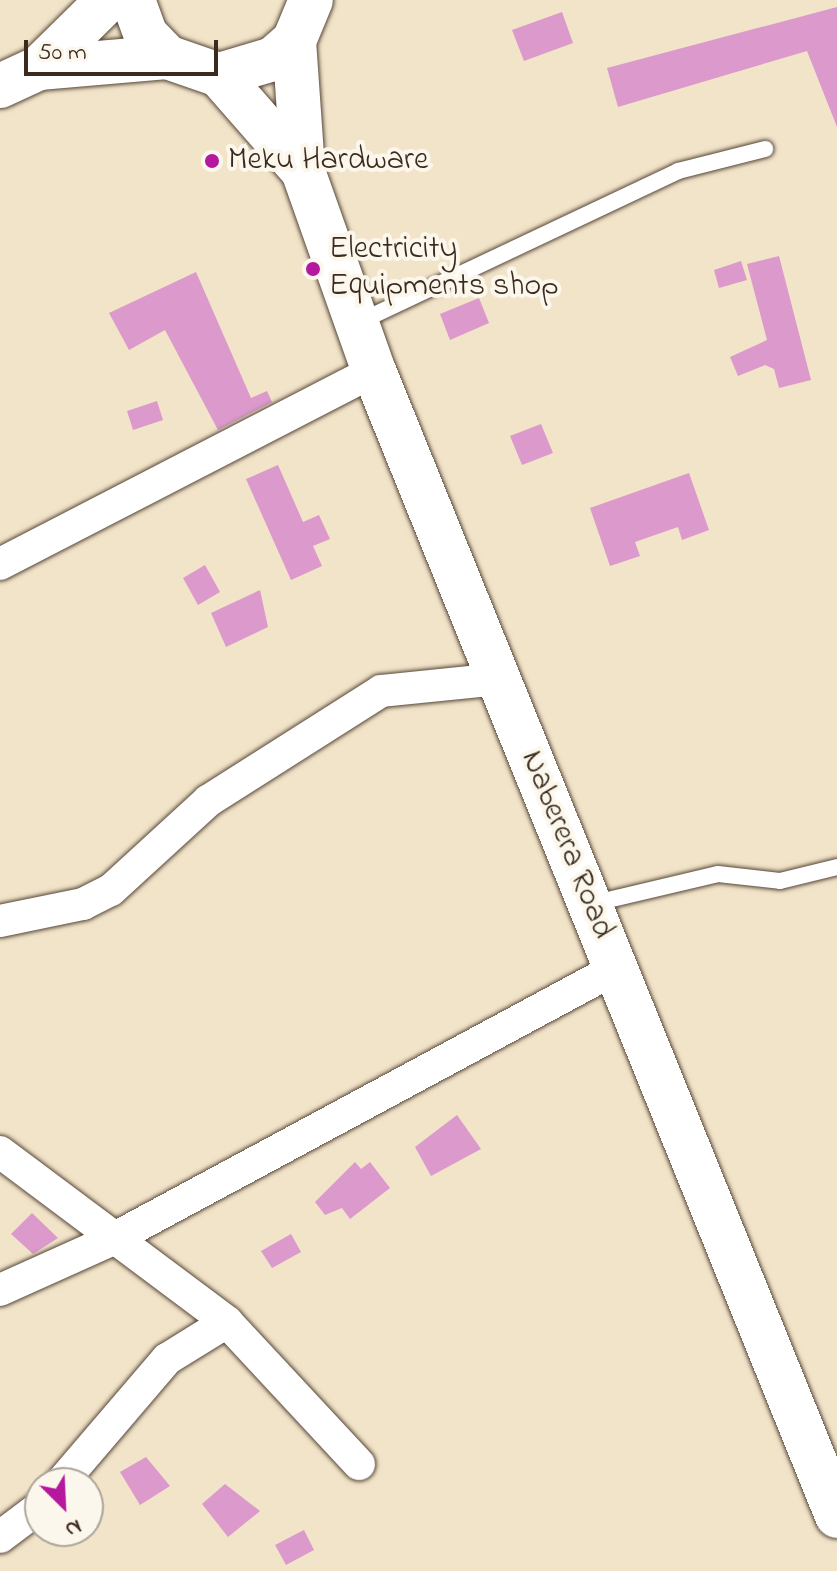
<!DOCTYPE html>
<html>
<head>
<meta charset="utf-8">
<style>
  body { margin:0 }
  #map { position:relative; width:837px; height:1571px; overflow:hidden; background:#f2e4c9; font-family:"Indie Flower",sans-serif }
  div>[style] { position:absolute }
  .building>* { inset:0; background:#db99cc }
  .roads { filter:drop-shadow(0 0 2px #564638) drop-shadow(0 0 2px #564638) }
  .lane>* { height:16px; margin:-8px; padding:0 8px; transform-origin:8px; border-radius:8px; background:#fff }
  .street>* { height:32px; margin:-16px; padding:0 16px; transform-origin:16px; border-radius:16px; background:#fff }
  .secondary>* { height:44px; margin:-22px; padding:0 22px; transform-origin:22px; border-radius:22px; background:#fff }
  .primary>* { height:44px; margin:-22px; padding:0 22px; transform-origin:22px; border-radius:22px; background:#fff }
  .dots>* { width:22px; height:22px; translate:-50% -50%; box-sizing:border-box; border:4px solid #fbf7ec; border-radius:50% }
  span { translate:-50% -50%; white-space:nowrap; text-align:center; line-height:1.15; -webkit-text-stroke:8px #fbf7ec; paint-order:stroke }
  .poi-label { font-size:32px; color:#3b2a1e }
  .left { translate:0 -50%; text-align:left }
  .street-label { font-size:32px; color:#3b2a1e }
  .north { position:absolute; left:24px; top:1467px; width:80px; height:80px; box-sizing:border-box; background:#fbf7ec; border:2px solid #aea59a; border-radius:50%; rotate:156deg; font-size:22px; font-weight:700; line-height:32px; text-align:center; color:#3b2a1e }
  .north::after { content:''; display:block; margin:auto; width:28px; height:36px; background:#b5179e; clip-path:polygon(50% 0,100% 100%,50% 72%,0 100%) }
  .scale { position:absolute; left:24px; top:40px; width:194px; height:36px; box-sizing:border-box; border:4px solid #3b2a1e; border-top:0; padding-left:10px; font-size:24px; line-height:28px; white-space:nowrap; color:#3b2a1e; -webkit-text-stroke:6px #fbf7ec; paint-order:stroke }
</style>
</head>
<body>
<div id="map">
  <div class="building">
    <div style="clip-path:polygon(837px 7px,837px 127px,807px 51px,618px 107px,607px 68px)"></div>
    <div style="clip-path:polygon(562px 12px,573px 43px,524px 61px,512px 30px)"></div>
    <div style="clip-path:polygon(779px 256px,811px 380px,779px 388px,774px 369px,765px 365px,738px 376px,730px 357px,767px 340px,747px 264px)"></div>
    <div style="clip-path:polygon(741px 261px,747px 280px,719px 288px,714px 270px)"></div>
    <div style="clip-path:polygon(196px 272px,251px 398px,267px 391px,272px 402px,218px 430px,165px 330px,129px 350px,109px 313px)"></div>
    <div style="clip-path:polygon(479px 298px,489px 323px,450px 340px,440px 314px)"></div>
    <div style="clip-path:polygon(157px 401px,163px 420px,133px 430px,127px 411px)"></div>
    <div style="clip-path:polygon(541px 424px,553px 453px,522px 465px,510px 436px)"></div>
    <div style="clip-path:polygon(278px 465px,303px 522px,319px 515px,330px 539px,313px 546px,322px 566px,291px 580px,246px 479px)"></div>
    <div style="clip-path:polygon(689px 473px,709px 530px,682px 540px,678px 527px,635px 542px,640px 556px,610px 566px,590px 508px)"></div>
    <div style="clip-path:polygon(205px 565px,220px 592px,198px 605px,183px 578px)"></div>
    <div style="clip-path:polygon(260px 590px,268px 627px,226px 647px,211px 613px)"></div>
    <div style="clip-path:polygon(457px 1115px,481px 1149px,431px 1176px,415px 1147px)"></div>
    <div style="clip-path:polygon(355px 1162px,361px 1169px,370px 1162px,390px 1188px,350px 1219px,342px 1208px,325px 1215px,315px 1202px)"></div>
    <div style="clip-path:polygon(32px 1213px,58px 1238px,33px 1254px,11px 1234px)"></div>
    <div style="clip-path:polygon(291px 1234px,301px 1252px,272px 1268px,261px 1251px)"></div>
    <div style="clip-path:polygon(146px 1457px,170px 1486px,140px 1505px,120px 1472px)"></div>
    <div style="clip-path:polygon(225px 1484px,260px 1511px,228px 1537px,202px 1504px)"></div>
    <div style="clip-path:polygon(304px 1530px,314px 1550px,286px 1565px,275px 1545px)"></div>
  </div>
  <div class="roads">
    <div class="lane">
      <div style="left:359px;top:322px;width:353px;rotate:-25.3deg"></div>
      <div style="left:678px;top:171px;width:90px;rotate:-14.2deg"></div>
      <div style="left:591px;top:904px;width:130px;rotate:-13.3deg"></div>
      <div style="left:718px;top:874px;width:62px;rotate:6.4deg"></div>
      <div style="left:780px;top:881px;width:59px;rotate:-13.8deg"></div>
    </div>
    <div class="street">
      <div style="left:0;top:564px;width:421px;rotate:-27.3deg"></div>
      <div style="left:0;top:921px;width:85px;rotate:-11.6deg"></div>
      <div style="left:83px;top:904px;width:31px;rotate:-27deg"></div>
      <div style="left:111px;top:890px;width:132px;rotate:-42.5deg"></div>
      <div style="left:208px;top:801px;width:205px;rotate:-32.4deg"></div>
      <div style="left:381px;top:691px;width:120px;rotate:-5.8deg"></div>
      <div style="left:0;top:1152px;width:284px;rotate:36.8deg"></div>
      <div style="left:227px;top:1322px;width:194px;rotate:47.1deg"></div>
      <div style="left:0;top:1290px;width:122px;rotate:-24.2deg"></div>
      <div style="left:111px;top:1240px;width:572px;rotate:-28.27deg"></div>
      <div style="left:61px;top:1483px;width:163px;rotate:-49.5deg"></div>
      <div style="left:167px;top:1359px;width:70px;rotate:-31.7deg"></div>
      <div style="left:0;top:1537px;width:50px;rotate:-36.9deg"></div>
    </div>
    <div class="secondary">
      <div style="left:294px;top:41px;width:130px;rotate:86deg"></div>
      <div style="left:303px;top:171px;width:212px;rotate:70.5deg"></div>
      <div style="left:374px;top:371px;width:1235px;rotate:67.98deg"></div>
      <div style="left:219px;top:75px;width:128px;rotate:48.8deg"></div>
    </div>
    <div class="primary">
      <div style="left:133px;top:0;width:37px;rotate:70deg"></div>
      <div style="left:146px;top:35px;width:30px;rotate:46deg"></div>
      <div style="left:167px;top:57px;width:55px;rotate:19.1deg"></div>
      <div style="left:219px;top:75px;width:56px;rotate:-16.5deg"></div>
      <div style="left:273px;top:59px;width:28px;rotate:-41deg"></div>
      <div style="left:294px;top:41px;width:44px;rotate:-67.5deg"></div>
      <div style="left:39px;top:68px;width:128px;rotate:-4.9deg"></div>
      <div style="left:0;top:86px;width:43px;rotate:-24.8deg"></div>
      <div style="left:39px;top:68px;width:97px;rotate:-44.6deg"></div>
    </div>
  </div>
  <div class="dots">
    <div style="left:212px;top:161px;background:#b5179e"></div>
    <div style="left:313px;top:269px;background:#b5179e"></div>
  </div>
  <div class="poi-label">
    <span class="left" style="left:228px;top:161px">Meku Hardware</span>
    <span class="left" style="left:329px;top:269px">Electricity<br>Equipments shop</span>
  </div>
  <div class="street-label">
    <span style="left:566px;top:845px;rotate:68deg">Naberera Road</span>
  </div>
  <div class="north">N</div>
  <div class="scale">50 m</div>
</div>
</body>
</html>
